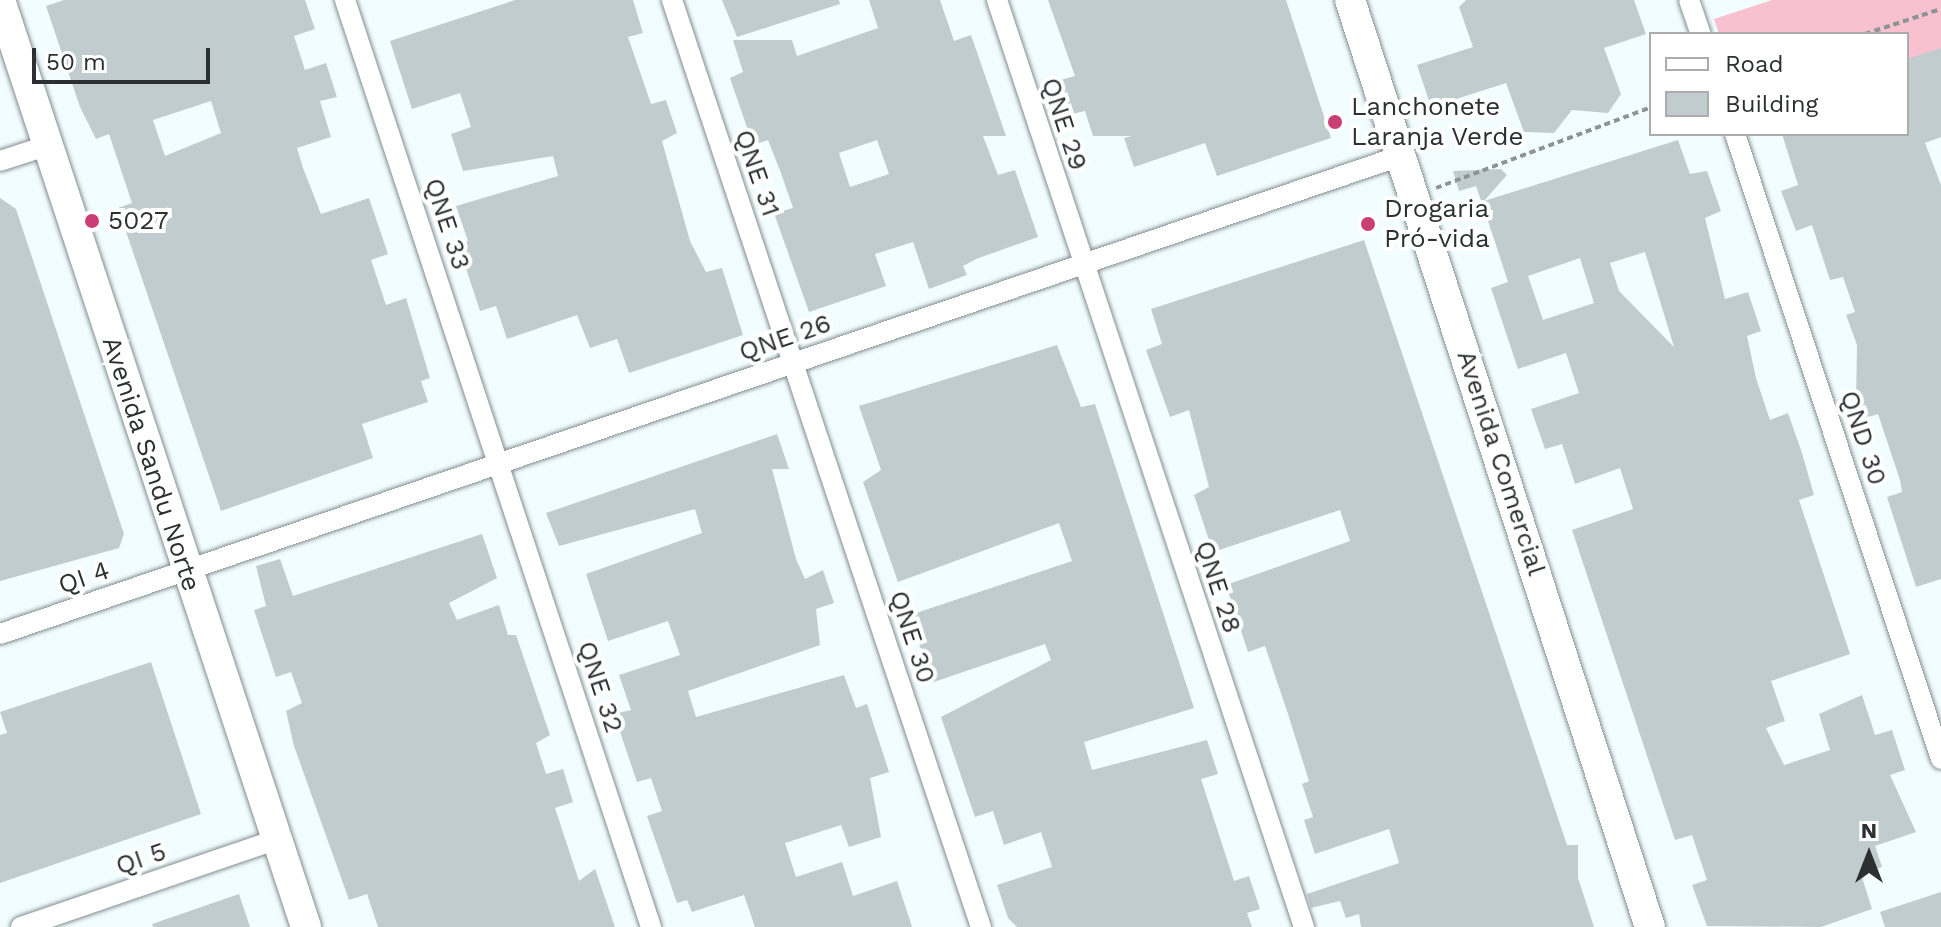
<!DOCTYPE html>
<html>
<head>
<meta charset="utf-8">
<style>
  body { margin:0 }
  #map { position:relative; width:1941px; height:927px; overflow:hidden; background:#f2fdff; font-family:"Work Sans",sans-serif }
  div>[style] { position:absolute }
  .green>* { inset:0; background:#f7c1cf }
  .building>* { inset:0; background:#c1ccce }
  .path>* { height:4px; margin-top:-2px; transform-origin:0; background:repeating-linear-gradient(90deg,#8c9495 0 6px,transparent 0 10px) }
  .roads { filter:drop-shadow(0 0 2px #838d8f) drop-shadow(0 0 2px #838d8f) }
  .street>* { height:20px; margin:-10px; padding:0 10px; transform-origin:10px; border-radius:10px; background:#fff }
  .secondary>* { height:30px; margin:-15px; padding:0 15px; transform-origin:15px; border-radius:15px; background:#fff }
  .dots>* { width:22px; height:22px; translate:-50% -50%; box-sizing:border-box; border:4px solid #fff; border-radius:50% }
  span { translate:-50% -50%; white-space:nowrap; text-align:center; line-height:1.15; -webkit-text-stroke:8px #fff; paint-order:stroke }
  .poi-label { font-size:26px; color:#2c3031 }
  .left { translate:0 -50%; text-align:left }
  .street-label { font-size:26px; color:#2c3031 }
  .legend { position:absolute; left:1649px; top:32px; width:260px; height:104px; box-sizing:border-box; background:#fff; border:2px solid #abacad; margin:0; padding:10px 14px; list-style:none; font-size:24px; color:#2c3031 }
  .legend li { display:flex; align-items:center; gap:16px; height:40px }
  .legend b { width:40px; border:2px solid #abacad }
  .north { position:absolute; left:1829px; top:815px; width:80px; height:80px; -webkit-text-stroke:6px #fff; paint-order:stroke; rotate:0deg; font-size:22px; font-weight:700; line-height:32px; text-align:center; color:#2c3031 }
  .north::after { content:''; display:block; margin:auto; width:28px; height:36px; background:#2c3031; clip-path:polygon(50% 0,100% 100%,50% 72%,0 100%) }
  .scale { position:absolute; left:32px; top:48px; width:178px; height:36px; box-sizing:border-box; border:4px solid #2c3031; border-top:0; padding-left:10px; font-size:24px; line-height:28px; white-space:nowrap; color:#2c3031; -webkit-text-stroke:6px #fff; paint-order:stroke }
</style>
</head>
<body>
<div id="map">
  <div class="green">
    <div style="clip-path:polygon(1772px 0,1941px 0,1941px 50px,1907px 61px,1907px 34px,1719px 34px,1714px 19px)"></div>
  </div>
  <div class="building">
    <div style="clip-path:polygon(evenodd,64px 0,305px 0,315px 29px,294px 36px,305px 70px,326px 63px,337px 97px,320px 101px,331px 137px,297px 148px,303px 168px,321px 214px,369px 198px,388px 254px,371px 260px,386px 305px,406px 298px,430px 378px,421px 381px,428px 402px,362px 424px,373px 458px,221px 511px,118px 208px,132px 203px,109px 134px,96px 139px,80px 107px,46px 6px,64px 0,211px 101px,221px 133px,165px 156px,153px 120px,211px 101px)"></div>
    <div style="clip-path:polygon(515px 0,633px 0,643px 33px,628px 37px,651px 104px,666px 100px,677px 133px,662px 141px,690px 241px,706px 272px,722px 268px,743px 335px,629px 373px,617px 339px,590px 348px,577px 315px,507px 339px,496px 306px,480px 311px,458px 244px,468px 241px,456px 206px,558px 176px,553px 156px,463px 171px,451px 134px,471px 127px,460px 93px,412px 109px,390px 41px)"></div>
    <div style="clip-path:polygon(722px 0,839px 0,840px 4px,737px 37px)"></div>
    <div style="clip-path:polygon(evenodd,869px 0,940px 0,954px 41px,971px 35px,1006px 136px,983px 136px,998px 175px,1015px 170px,1038px 237px,976px 259px,963px 266px,967px 275px,929px 289px,913px 242px,875px 254px,886px 286px,809px 312px,774px 213px,793px 208px,781px 173px,768px 140px,753px 145px,730px 78px,743px 72px,733px 40px,792px 40px,797px 56px,878px 28px,869px 0,877px 140px,889px 174px,850px 187px,839px 153px,877px 140px)"></div>
    <div style="clip-path:polygon(1048px 0,1286px 0,1331px 138px,1217px 176px,1205px 143px,1134px 167px,1124px 138px,1132px 136px,1093px 136px,1085px 111px,1068px 115px,1057px 81px,1075px 76px)"></div>
    <div style="clip-path:polygon(1466px 0,1634px 0,1646px 34px,1604px 48px,1621px 94px,1608px 113px,1572px 110px,1554px 133px,1524px 132px,1506px 83px,1431px 107px,1417px 65px,1473px 47px,1459px 7px)"></div>
    <div style="clip-path:polygon(1941px 48px,1941px 137px,1925px 143px,1941px 185px,1941px 579px,1916px 587px,1887px 497px,1902px 492px,1900px 480px,1878px 414px,1862px 419px,1856px 402px,1857px 345px,1846px 315px,1855px 312px,1843px 277px,1830px 280px,1812px 225px,1796px 231px,1781px 191px,1798px 185px,1782px 134px,1907px 134px,1907px 59px)"></div>
    <div style="clip-path:polygon(evenodd,1678px 140px,1690px 174px,1707px 171px,1721px 211px,1705px 218px,1725px 299px,1748px 292px,1761px 331px,1747px 336px,1756px 378px,1770px 420px,1788px 413px,1802px 453px,1814px 495px,1799px 500px,1850px 654px,1771px 681px,1785px 721px,1766px 728px,1784px 765px,1830px 750px,1819px 714px,1862px 695px,1875px 735px,1892px 730px,1905px 770px,1890px 775px,1916px 832px,1875px 846px,1882px 867px,1861px 874px,1872px 909px,1821px 927px,1707px 926px,1692px 885px,1707px 880px,1692px 835px,1675px 840px,1572px 530px,1633px 509px,1620px 468px,1575px 484px,1562px 444px,1545px 449px,1531px 409px,1579px 393px,1566px 353px,1518px 369px,1491px 288px,1508px 282px,1495px 242px,1476px 186px,1459px 191px,1453px 171px,1501px 169px,1507px 175px,1484px 201px,1678px 140px,1645px 252px,1674px 347px,1619px 291px,1610px 263px,1645px 252px,1678px 140px,1580px 258px,1594px 303px,1543px 320px,1528px 276px,1580px 258px)"></div>
    <div style="clip-path:polygon(0 198px,16px 209px,124px 534px,119px 548px,0 581px)"></div>
    <div style="clip-path:polygon(1364px 240px,1567px 845px,1578px 845px,1578px 878px,1594px 927px,1361px 927px,1359px 914px,1346px 918px,1340px 901px,1311px 908px,1307px 894px,1399px 863px,1389px 829px,1315px 854px,1304px 820px,1313px 817px,1302px 784px,1309px 781px,1288px 714px,1265px 646px,1248px 652px,1226px 585px,1350px 541px,1340px 510px,1213px 552px,1194px 495px,1209px 487px,1189px 410px,1170px 417px,1146px 350px,1162px 344px,1151px 309px)"></div>
    <div style="clip-path:polygon(1057px 345px,1081px 407px,1095px 404px,1194px 708px,1084px 742px,1092px 770px,1207px 740px,1218px 774px,1201px 779px,1234px 881px,1249px 876px,1260px 909px,1247px 913px,1252px 927px,1017px 927px,1008px 918px,997px 885px,1052px 867px,1041px 832px,1004px 845px,993px 811px,975px 817px,941px 717px,1051px 660px,1045px 644px,931px 683px,910px 615px,1072px 561px,1059px 523px,898px 582px,863px 482px,881px 470px,859px 406px)"></div>
    <div style="clip-path:polygon(777px 434px,789px 469px,772px 469px,796px 559px,805px 579px,823px 570px,834px 603px,816px 609px,820px 645px,688px 691px,696px 717px,844px 675px,856px 708px,867px 704px,889px 772px,870px 778px,881px 837px,849px 847px,841px 825px,785px 843px,796px 877px,842px 862px,853px 896px,897px 881px,912px 927px,755px 927px,744px 895px,692px 912px,687px 900px,677px 903px,647px 816px,662px 811px,651px 778px,637px 782px,614px 714px,631px 710px,619px 675px,680px 655px,668px 621px,608px 641px,586px 574px,702px 533px,695px 509px,559px 546px,546px 513px)"></div>
    <div style="clip-path:polygon(482px 534px,497px 578px,449px 603px,457px 620px,499px 605px,508px 635px,516px 635px,550px 735px,536px 743px,546px 774px,563px 769px,573px 802px,555px 808px,579px 881px,595px 869px,615px 927px,378px 927px,367px 894px,349px 900px,294px 746px,286px 711px,302px 703px,291px 672px,276px 677px,254px 610px,266px 606px,256px 566px,280px 559px,293px 596px)"></div>
    <div style="clip-path:polygon(151px 662px,201px 814px,0 883px,0 735px,7px 733px,0 712px)"></div>
    <div style="clip-path:polygon(1941px 892px,1941px 927px,1885px 927px,1880px 912px)"></div>
    <div style="clip-path:polygon(239px 894px,250px 927px,153px 927px,152px 924px)"></div>
  </div>
  <div class="path">
    <div style="left:1865px;top:34px;width:80px;rotate:-18.2deg"></div>
    <div style="left:1436px;top:188px;width:230px;rotate:-20.6deg"></div>
  </div>
  <div class="roads">
    <div class="street">
      <div style="left:345px;top:0;width:976px;rotate:71.73deg"></div>
      <div style="left:672px;top:0;width:977px;rotate:71.57deg"></div>
      <div style="left:997px;top:0;width:977px;rotate:71.68deg"></div>
      <div style="left:1689px;top:0;width:36px;rotate:71deg"></div>
      <div style="left:1735px;top:134px;width:658px;rotate:71.76deg"></div>
      <div style="left:0;top:161px;width:52px;rotate:-18.1deg"></div>
      <div style="left:0;top:634px;width:1483px;rotate:-18.85deg"></div>
      <div style="left:21px;top:927px;width:272px;rotate:-18.9deg"></div>
    </div>
    <div class="secondary">
      <div style="left:0;top:0;width:976px;rotate:71.73deg"></div>
      <div style="left:1350px;top:0;width:974px;rotate:72.07deg"></div>
    </div>
  </div>
  <div class="dots">
    <div style="left:1335px;top:122px;background:#c93e74"></div>
    <div style="left:92px;top:221px;background:#c93e74"></div>
    <div style="left:1368px;top:224px;background:#c93e74"></div>
  </div>
  <div class="poi-label">
    <span class="left" style="left:1351px;top:122px">Lanchonete<br>Laranja Verde</span>
    <span class="left" style="left:1384px;top:224px">Drogaria<br>Pró-vida</span>
    <span class="left" style="left:108px;top:221px">5027</span>
  </div>
  <div class="street-label">
    <span style="left:1064px;top:124px;rotate:72deg">QNE 29</span>
    <span style="left:757px;top:173px;rotate:71deg">QNE 31</span>
    <span style="left:447px;top:224px;rotate:72deg">QNE 33</span>
    <span style="left:785px;top:338px;rotate:-19deg">QNE 26</span>
    <span style="left:1863px;top:438px;rotate:72deg">QND 30</span>
    <span style="left:1501px;top:463px;rotate:72deg">Avenida Comercial</span>
    <span style="left:151px;top:464px;rotate:72deg">Avenida Sandu Norte</span>
    <span style="left:84px;top:578px;rotate:-19deg">QI 4</span>
    <span style="left:1218px;top:587px;rotate:72deg">QNE 28</span>
    <span style="left:912px;top:637px;rotate:72deg">QNE 30</span>
    <span style="left:600px;top:687px;rotate:72deg">QNE 32</span>
    <span style="left:141px;top:859px;rotate:-19deg">QI 5</span>
  </div>
  <ul class="legend">
  <li><b style="height:10px;background:#fff"></b>Road</li>
  <li><b style="height:22px;background:#c1ccce"></b>Building</li>
  </ul>
  <div class="north">N</div>
  <div class="scale">50 m</div>
</div>
</body>
</html>
